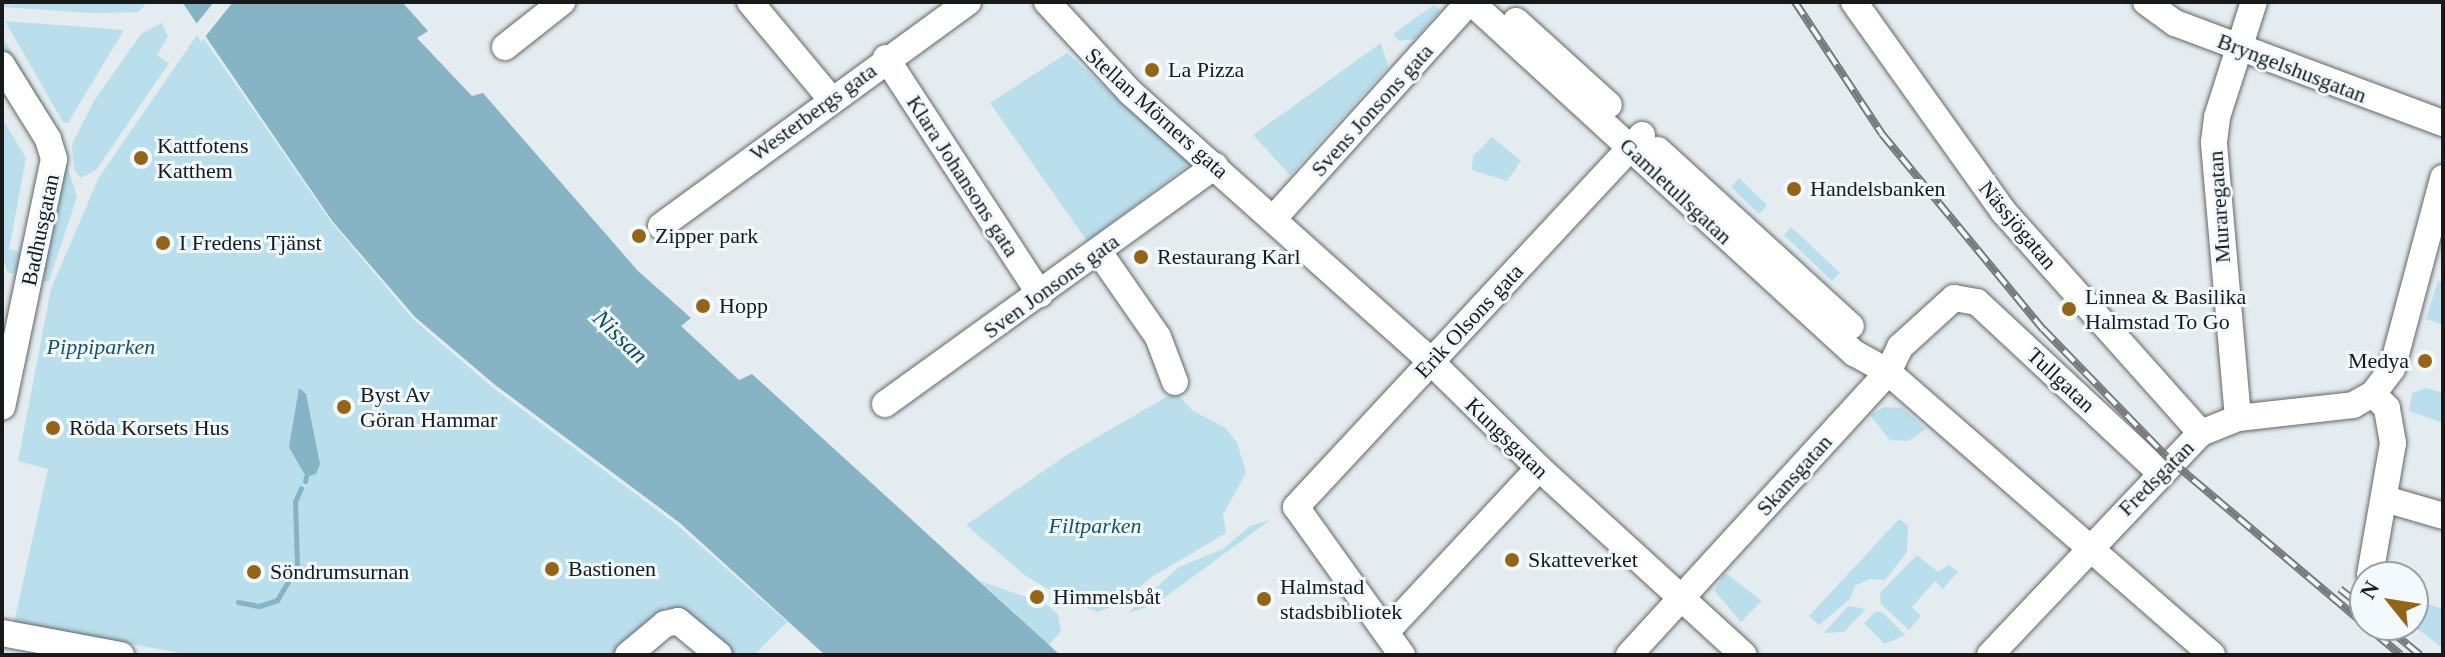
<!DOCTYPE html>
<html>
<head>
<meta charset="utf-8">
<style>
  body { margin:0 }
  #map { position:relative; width:2445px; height:657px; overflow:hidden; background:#e5ecef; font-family:"Times New Roman",serif }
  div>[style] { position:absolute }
  .green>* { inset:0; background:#b9deec }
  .water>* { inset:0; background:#86b4c4 }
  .pier>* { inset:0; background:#e5ecef }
  .stream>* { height:5px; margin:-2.5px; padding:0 2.5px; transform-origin:2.5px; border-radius:2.5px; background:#86b4c4 }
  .roads { filter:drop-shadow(0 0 2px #616769) drop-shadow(0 0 2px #616769) }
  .minor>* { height:26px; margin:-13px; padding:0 13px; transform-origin:13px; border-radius:13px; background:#fff }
  .rail>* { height:8px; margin-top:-4px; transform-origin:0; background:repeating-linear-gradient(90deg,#f2fafd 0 15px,#757a7b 0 30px); box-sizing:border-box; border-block:2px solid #757a7b }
  .dots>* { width:22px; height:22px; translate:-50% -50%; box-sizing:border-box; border:4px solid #f2fafd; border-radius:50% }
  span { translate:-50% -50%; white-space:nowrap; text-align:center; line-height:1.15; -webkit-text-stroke:6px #f2fafd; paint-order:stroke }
  .street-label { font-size:22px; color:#171a1b }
  .poi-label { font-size:22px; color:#171a1b }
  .left { translate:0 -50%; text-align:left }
  .right { translate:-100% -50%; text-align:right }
  .park-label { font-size:22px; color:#145265; font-style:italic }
  .water-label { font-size:24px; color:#0d4d60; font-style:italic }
  .frame { position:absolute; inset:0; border:4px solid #171a1b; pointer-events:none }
  .north { position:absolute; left:2349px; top:561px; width:80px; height:80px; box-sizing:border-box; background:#f2fafd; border:2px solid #9aa0a3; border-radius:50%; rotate:300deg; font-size:22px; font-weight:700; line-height:32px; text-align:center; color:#171a1b }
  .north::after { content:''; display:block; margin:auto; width:28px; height:36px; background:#966416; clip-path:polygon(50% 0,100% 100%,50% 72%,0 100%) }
</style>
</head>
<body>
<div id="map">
  <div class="green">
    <div style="clip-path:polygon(2px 2px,147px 2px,147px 3px,138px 12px,92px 13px,2px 7px)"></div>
    <div style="clip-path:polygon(1434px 5px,1440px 10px,1415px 39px,1399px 41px,1393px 34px)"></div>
    <div style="clip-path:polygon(5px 21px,124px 30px,68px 123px,63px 122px)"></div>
    <div style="clip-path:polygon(162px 23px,168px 36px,157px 55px,169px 63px,97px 169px,81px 178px,74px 169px,72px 144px,94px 101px,141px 34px)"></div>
    <div style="clip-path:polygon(199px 32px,332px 223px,413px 319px,492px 387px,677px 525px,787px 622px,754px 655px,721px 655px,666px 606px,616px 655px,192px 655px,14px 623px,48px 469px,18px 461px,51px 289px,98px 179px)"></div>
    <div style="clip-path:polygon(2px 36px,53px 120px,77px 197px,49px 281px,37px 281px,52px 135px,2px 50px)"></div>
    <div style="clip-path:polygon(1381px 43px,1388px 67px,1290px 175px,1253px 135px)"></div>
    <div style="clip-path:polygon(1067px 53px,1190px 164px,1087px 241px,990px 103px)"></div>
    <div style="clip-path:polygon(2px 118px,26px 158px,9px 249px,23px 253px,19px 273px,8px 273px,2px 257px)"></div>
    <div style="clip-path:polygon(1492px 137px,1521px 161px,1507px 181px,1472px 170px,1473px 156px)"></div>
    <div style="clip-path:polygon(1739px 178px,1767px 205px,1759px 214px,1731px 187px)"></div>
    <div style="clip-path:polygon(1791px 227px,1840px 273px,1832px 281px,1784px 235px)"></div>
    <div style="clip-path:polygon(2438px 281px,2443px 282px,2443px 325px,2426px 319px)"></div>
    <div style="clip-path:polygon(2426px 388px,2443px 393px,2443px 423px,2409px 411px,2412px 393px)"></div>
    <div style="clip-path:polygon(1175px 392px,1193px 411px,1224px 427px,1237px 442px,1246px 473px,1223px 514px,1226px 533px,1150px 578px,1124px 602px,1098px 612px,1067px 600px,1026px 576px,966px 525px,1068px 454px)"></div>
    <div style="clip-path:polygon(1884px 407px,1903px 408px,1926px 429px,1908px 441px,1890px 440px,1870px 415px)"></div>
    <div style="clip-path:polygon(1899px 519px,1908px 525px,1907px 552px,1885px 580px,1869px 579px,1855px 586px,1850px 599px,1819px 625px,1809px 616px)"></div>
    <div style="clip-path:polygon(1270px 520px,1156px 604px,1128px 613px,1179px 567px,1223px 549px,1250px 526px)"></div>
    <div style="clip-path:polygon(1917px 555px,1938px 572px,1949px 565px,1958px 572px,1943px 589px,1935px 581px,1912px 607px,1921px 616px,1909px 630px,1881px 604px,1880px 593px)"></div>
    <div style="clip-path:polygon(1725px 573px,1762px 601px,1741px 622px,1714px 590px)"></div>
    <div style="clip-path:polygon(980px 581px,1046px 604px,1058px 614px,1061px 631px,1049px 645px)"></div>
    <div style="clip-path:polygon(2413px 599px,2443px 609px,2443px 648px,2412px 625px)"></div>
    <div style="clip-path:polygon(1848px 606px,1866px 609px,1844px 632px,1824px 633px)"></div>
    <div style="clip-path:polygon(1875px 612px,1882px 612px,1905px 635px,1885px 644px,1864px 623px)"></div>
  </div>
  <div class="water">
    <div style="clip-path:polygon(182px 2px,402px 2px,428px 31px,417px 38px,472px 96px,483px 93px,638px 271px,691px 318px,681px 326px,739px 380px,752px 374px,1060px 655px,825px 655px,680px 523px,494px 384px,415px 317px,333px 222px)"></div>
    <div style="clip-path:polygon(299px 388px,306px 394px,320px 464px,316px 474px,306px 477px,289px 447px)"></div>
  </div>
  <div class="pier">
    <div style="clip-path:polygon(214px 2px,233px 2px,201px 42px,193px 28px)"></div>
  </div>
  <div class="stream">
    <div style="left:305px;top:481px;width:4px;rotate:-76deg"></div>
    <div style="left:238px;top:602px;width:21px;rotate:11deg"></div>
    <div style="left:259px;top:606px;width:19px;rotate:-18deg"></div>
    <div style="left:277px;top:600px;width:29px;rotate:-59deg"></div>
    <div style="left:292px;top:575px;width:11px;rotate:-63deg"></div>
    <div style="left:297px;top:565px;width:63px;rotate:-91.8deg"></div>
    <div style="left:295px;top:502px;width:15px;rotate:-67deg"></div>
  </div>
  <div class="roads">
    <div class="minor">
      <div style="left:750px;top:2px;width:125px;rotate:50.2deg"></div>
      <div style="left:1047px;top:2px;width:122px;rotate:47.3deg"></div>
      <div style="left:1130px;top:92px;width:389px;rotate:41.8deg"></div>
      <div style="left:1420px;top:351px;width:167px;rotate:44.5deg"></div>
      <div style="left:1539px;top:468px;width:277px;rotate:42.4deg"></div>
      <div style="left:1471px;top:2px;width:520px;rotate:42.5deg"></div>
      <div style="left:1854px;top:353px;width:39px;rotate:29deg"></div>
      <div style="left:1888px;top:372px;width:430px;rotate:41.1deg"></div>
      <div style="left:1854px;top:2px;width:258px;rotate:54.5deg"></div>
      <div style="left:2004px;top:212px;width:296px;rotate:48.3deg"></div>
      <div style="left:2146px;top:2px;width:36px;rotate:36deg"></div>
      <div style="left:2175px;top:23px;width:286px;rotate:20.5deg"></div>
      <div style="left:1516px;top:21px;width:125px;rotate:42.1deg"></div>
      <div style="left:505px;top:47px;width:73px;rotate:-38.3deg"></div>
      <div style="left:886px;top:58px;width:282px;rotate:56.9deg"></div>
      <div style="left:2px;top:65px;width:87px;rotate:58.1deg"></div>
      <div style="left:48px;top:139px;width:21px;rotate:73deg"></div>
      <div style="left:54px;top:159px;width:253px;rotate:101.8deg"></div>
      <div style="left:1658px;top:150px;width:261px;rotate:42.4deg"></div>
      <div style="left:1274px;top:218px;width:291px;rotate:-47.9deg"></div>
      <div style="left:661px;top:226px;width:380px;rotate:-36.1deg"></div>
      <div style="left:1099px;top:252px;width:103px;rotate:55.2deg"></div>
      <div style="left:1158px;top:337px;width:48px;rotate:69.3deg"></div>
      <div style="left:885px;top:404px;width:407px;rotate:-35.8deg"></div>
      <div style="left:2238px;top:418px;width:277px;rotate:-95deg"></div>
      <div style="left:2214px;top:142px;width:25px;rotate:-83deg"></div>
      <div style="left:2217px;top:117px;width:121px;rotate:-72.2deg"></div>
      <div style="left:2385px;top:499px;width:60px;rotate:16.3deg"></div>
      <div style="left:2370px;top:575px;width:134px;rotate:-80.1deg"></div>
      <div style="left:2393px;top:443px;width:36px;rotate:-100deg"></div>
      <div style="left:2387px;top:408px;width:20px;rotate:-135deg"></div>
      <div style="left:2373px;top:394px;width:31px;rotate:-53deg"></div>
      <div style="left:2392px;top:369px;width:198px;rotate:-75deg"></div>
      <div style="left:1387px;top:631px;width:223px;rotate:-47deg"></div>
      <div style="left:2px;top:633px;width:121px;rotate:10.5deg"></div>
      <div style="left:628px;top:655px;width:48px;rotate:-40deg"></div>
      <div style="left:665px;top:624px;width:13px;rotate:-13deg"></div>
      <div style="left:678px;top:621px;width:53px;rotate:39.7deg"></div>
      <div style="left:1402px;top:655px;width:182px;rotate:-125.6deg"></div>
      <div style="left:1296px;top:507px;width:508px;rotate:-47.07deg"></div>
      <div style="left:1629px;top:655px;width:384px;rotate:-47.5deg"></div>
      <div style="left:1888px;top:372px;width:28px;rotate:-64deg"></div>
      <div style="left:1900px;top:347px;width:73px;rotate:-42.2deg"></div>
      <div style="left:1954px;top:298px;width:23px;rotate:10deg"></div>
      <div style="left:1977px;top:302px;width:249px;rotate:43deg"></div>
      <div style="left:1990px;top:655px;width:306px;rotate:-46.5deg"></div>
      <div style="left:2201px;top:433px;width:40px;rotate:-22deg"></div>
      <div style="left:2238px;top:418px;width:116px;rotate:-6.4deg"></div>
      <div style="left:2353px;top:405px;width:23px;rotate:-29deg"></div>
    </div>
  </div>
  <div class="rail">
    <div style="left:1795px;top:2px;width:158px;rotate:56.6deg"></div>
    <div style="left:1882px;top:134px;width:253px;rotate:50.5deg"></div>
    <div style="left:2043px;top:329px;width:182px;rotate:45.9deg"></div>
    <div style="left:2170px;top:460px;width:302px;rotate:40.2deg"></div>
    <div style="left:2340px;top:589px;width:32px;rotate:39deg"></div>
    <div style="left:2384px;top:625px;width:47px;rotate:39.8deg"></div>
  </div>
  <div class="dots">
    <div style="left:1152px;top:70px;background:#966416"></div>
    <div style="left:141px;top:158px;background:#966416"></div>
    <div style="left:1794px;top:189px;background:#966416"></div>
    <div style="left:639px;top:236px;background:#966416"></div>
    <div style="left:163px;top:243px;background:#966416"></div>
    <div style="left:1141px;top:257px;background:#966416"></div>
    <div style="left:703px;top:306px;background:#966416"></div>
    <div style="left:2069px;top:309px;background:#966416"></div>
    <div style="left:2425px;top:361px;background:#966416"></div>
    <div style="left:344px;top:407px;background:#966416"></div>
    <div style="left:53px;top:428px;background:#966416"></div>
    <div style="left:1512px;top:560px;background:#966416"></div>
    <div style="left:552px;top:569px;background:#966416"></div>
    <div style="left:254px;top:572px;background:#966416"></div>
    <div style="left:1037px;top:597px;background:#966416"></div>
    <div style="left:1264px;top:599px;background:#966416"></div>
  </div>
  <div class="street-label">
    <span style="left:2292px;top:68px;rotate:21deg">Bryngelshusgatan</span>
    <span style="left:1372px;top:110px;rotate:-48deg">Svens Jonsons gata</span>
    <span style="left:813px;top:112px;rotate:-36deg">Westerbergs gata</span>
    <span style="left:1157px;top:113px;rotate:42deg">Stellan Mörners gata</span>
    <span style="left:963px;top:176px;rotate:57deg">Klara Johansons gata</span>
    <span style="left:1676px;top:191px;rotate:43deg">Gamletullsgatan</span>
    <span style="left:2219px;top:207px;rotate:-94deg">Muraregatan</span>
    <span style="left:2018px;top:225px;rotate:50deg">Nässjögatan</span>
    <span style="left:40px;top:230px;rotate:-78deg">Badhusgatan</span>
    <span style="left:1051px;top:286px;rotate:-36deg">Sven Jonsons gata</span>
    <span style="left:1469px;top:321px;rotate:-47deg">Erik Olsons gata</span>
    <span style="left:2061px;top:380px;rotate:43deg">Tullgatan</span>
    <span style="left:1507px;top:438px;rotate:44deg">Kungsgatan</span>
    <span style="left:1794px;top:475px;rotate:-48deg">Skansgatan</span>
    <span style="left:2156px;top:478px;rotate:-45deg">Fredsgatan</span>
  </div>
  <div class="poi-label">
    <span class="left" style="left:1168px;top:70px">La Pizza</span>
    <span class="left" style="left:157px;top:158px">Kattfotens<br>Katthem</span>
    <span class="left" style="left:1810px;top:189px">Handelsbanken</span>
    <span class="left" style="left:655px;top:236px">Zipper park</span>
    <span class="left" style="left:179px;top:243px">I Fredens Tjänst</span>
    <span class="left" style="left:1157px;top:257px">Restaurang Karl</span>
    <span class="left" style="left:2085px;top:309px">Linnea &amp; Basilika<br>Halmstad To Go</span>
    <span class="left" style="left:719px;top:306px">Hopp</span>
    <span class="right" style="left:2409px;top:361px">Medya</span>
    <span class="left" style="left:360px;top:407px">Byst Av<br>Göran Hammar</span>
    <span class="left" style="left:69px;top:428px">Röda Korsets Hus</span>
    <span class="left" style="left:1528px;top:560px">Skatteverket</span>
    <span class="left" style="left:568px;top:569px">Bastionen</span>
    <span class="left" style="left:270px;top:572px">Söndrumsurnan</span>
    <span class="left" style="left:1280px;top:599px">Halmstad<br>stadsbibliotek</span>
    <span class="left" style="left:1053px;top:597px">Himmelsbåt</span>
  </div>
  <div class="park-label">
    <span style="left:101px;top:347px">Pippiparken</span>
    <span style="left:1095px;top:526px">Filtparken</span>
  </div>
  <div class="water-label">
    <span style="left:620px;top:337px;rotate:44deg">Nissan</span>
  </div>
  <div class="frame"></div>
  <div class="north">N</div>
</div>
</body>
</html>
